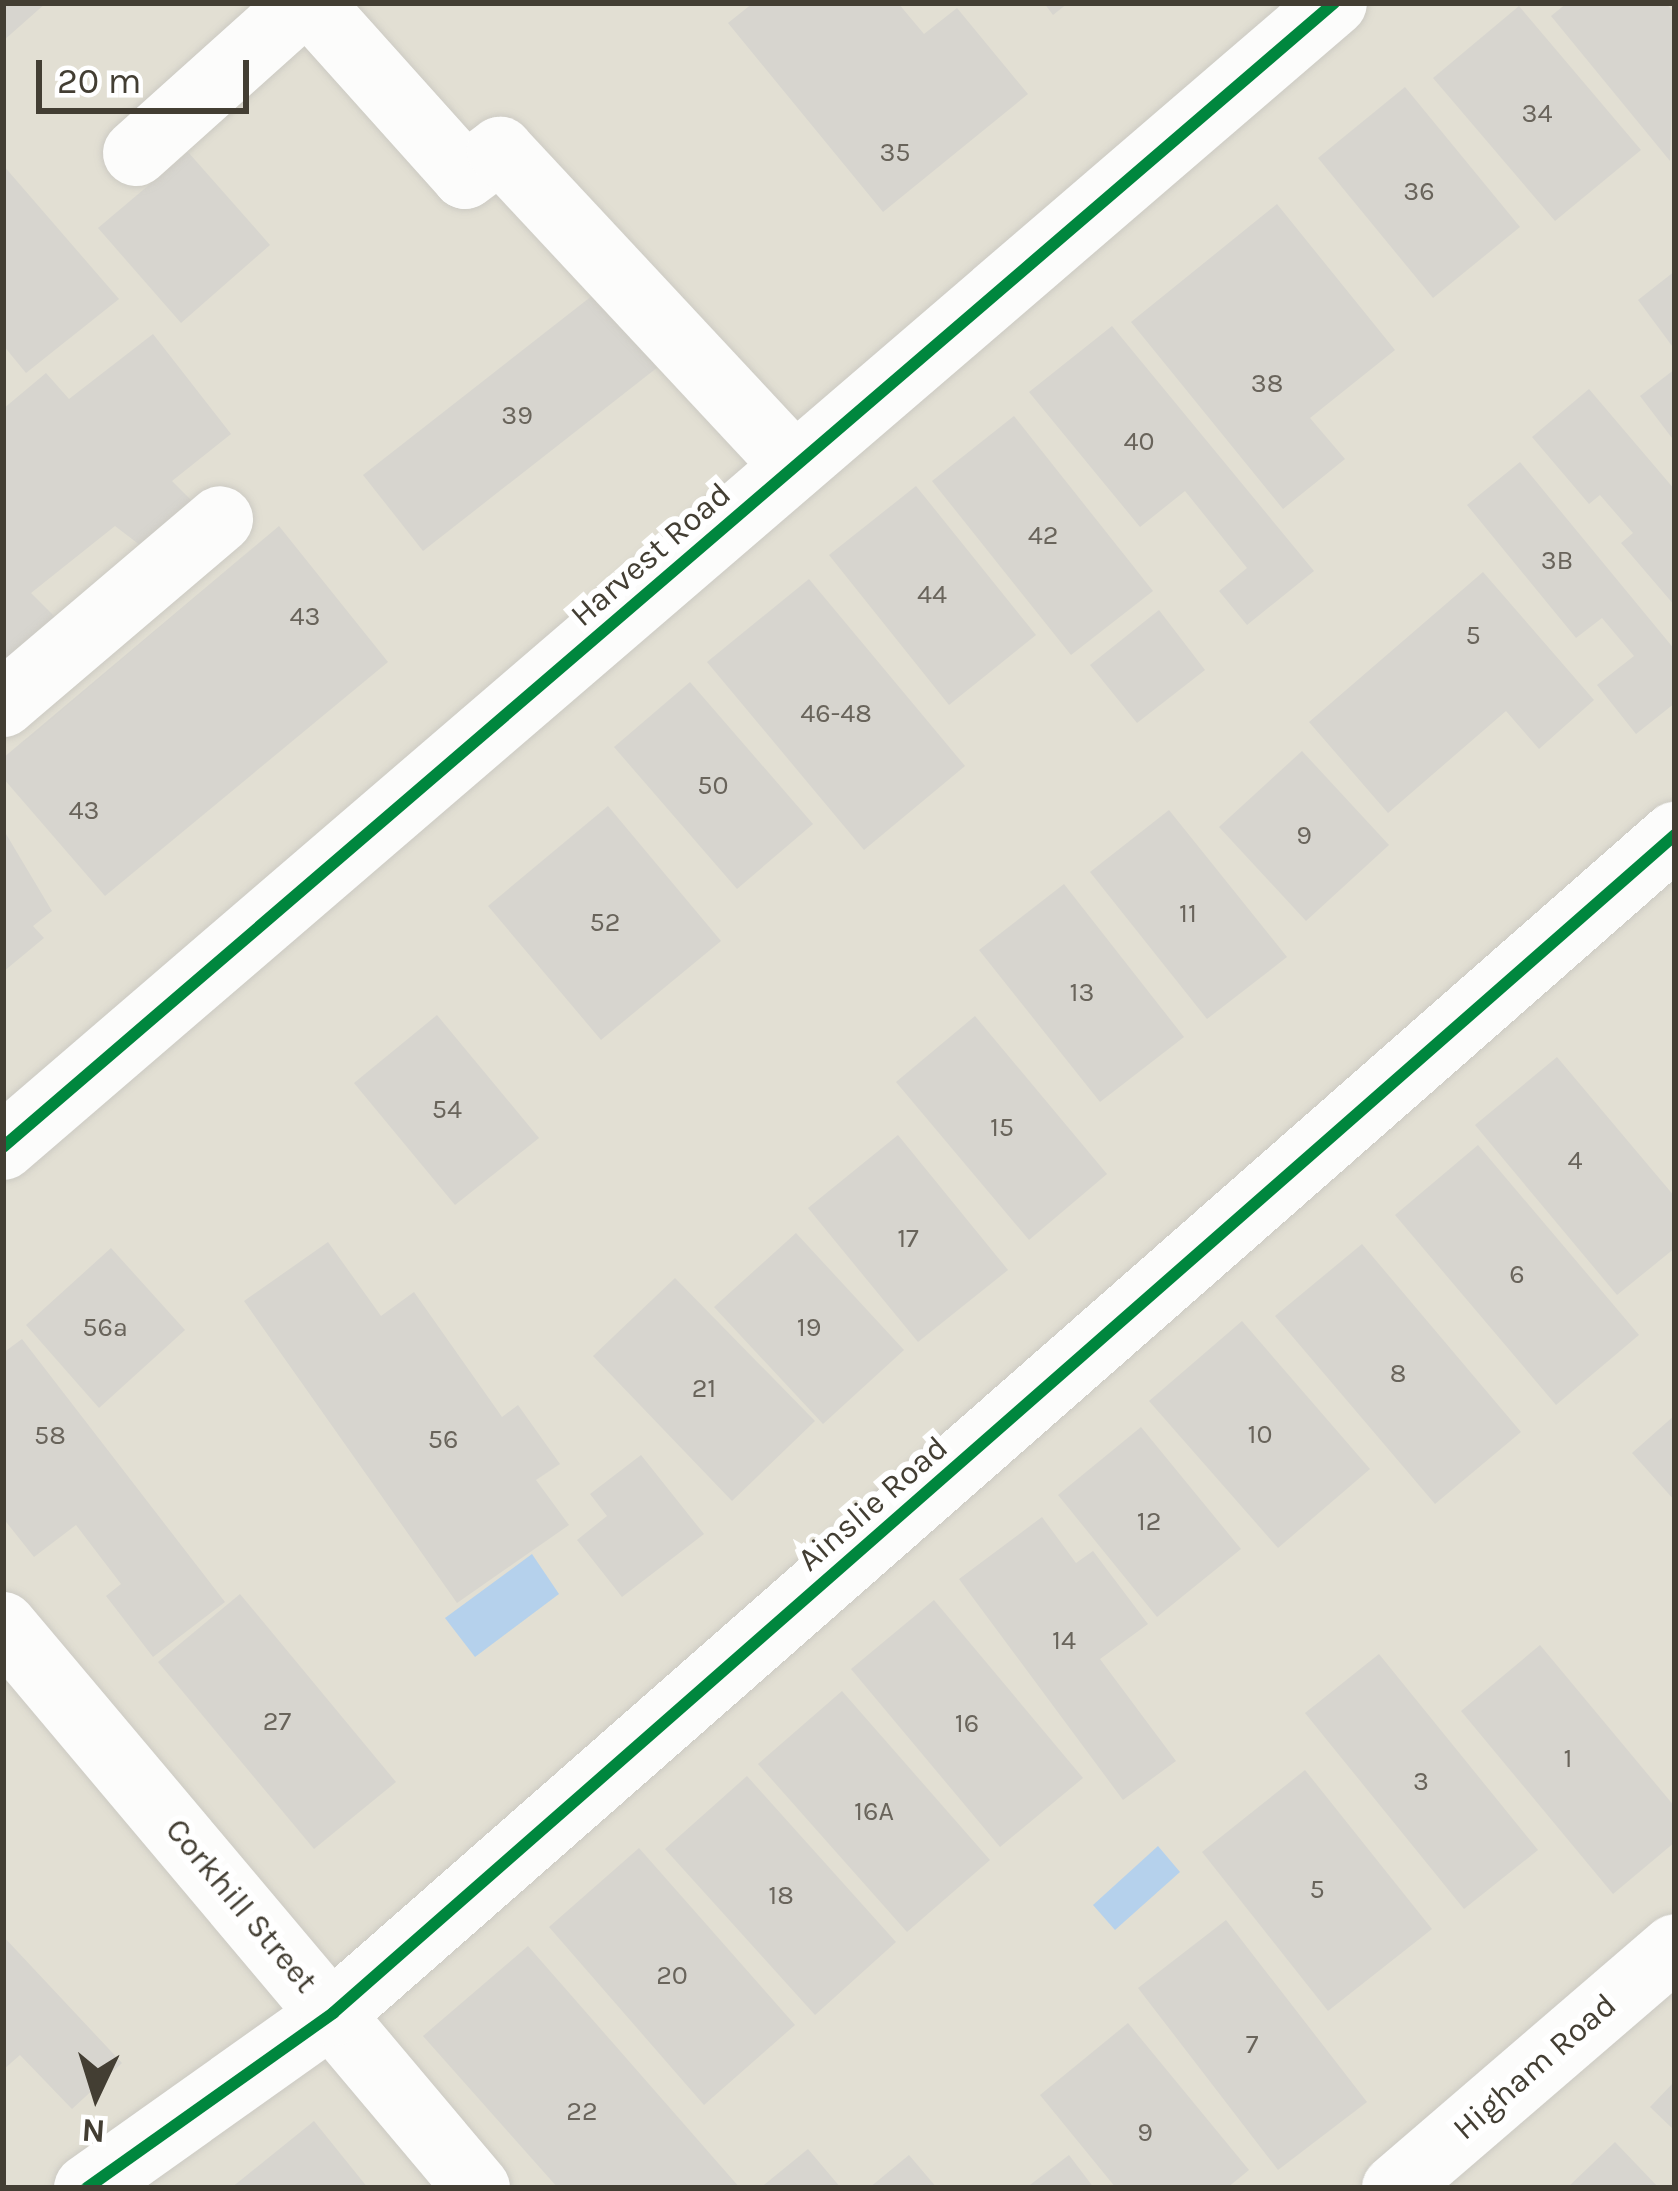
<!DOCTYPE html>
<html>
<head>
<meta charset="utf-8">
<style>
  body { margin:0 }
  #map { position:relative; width:1678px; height:2191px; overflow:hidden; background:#eeece6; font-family:Karla,sans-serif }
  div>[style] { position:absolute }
  .residential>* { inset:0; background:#e2dfd3 }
  .water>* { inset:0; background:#b5d1ec }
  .building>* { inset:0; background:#d7d5cf }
  .roads { filter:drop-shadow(0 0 3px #cccac3) drop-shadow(0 0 3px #cccac3) }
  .minor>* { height:66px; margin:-33px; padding:0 33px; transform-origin:33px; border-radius:33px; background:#fcfcfb }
  .cycleway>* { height:12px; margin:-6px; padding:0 6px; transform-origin:6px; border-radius:6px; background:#00873e }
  span { translate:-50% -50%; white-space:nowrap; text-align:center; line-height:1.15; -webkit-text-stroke:12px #fff; paint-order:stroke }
  .number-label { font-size:27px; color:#69645b }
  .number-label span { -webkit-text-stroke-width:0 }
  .street-label { font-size:33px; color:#433e33 }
  .frame { position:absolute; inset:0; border:6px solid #433e33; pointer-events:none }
  .north { position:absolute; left:36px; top:2035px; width:120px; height:120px; -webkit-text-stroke:9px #fff; paint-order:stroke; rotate:184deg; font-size:33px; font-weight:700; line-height:48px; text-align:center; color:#433e33 }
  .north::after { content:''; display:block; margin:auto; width:42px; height:54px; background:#433e33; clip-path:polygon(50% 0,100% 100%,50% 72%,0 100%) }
  .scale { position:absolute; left:36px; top:60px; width:213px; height:54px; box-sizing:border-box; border:6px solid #433e33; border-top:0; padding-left:15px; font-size:36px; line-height:42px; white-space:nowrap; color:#433e33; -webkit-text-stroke:9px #fff; paint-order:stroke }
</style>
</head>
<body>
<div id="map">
  <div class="residential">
    <div style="clip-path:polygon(3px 3px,1675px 3px,1675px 2188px,3px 2188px)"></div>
  </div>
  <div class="water">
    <div style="clip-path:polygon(532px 1554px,559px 1594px,475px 1657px,445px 1618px)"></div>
    <div style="clip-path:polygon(1158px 1846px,1180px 1872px,1115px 1930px,1093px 1905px)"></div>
  </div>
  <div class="building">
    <div style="clip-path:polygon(3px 3px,46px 3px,3px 41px)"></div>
    <div style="clip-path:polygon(753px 3px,898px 3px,924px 34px,957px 8px,1028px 94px,883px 212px,728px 23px)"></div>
    <div style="clip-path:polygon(1044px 3px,1068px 3px,1053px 15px)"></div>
    <div style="clip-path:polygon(1567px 3px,1666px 3px,1675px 14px,1670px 161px,1551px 16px)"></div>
    <div style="clip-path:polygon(1519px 6px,1641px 150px,1555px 221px,1433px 78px)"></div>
    <div style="clip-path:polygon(1405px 87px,1520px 227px,1433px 298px,1318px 158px)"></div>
    <div style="clip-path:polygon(188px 152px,270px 245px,181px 323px,98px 228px)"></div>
    <div style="clip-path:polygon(3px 165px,119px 299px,26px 373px,3px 345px)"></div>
    <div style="clip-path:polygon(1277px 204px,1395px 350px,1310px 418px,1345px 459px,1283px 509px,1131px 322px)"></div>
    <div style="clip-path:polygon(1675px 271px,1675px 350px,1638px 300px)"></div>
    <div style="clip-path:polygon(611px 281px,672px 356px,423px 551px,363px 475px)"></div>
    <div style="clip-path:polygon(1112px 326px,1314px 571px,1247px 625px,1219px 591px,1247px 568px,1185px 491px,1140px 527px,1029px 392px)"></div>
    <div style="clip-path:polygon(153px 334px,231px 434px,172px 481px,202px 511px,149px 552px,115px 526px,31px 593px,67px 629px,17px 670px,3px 655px,3px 409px,46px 373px,69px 399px)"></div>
    <div style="clip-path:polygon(1675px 369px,1675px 442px,1640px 396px)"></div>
    <div style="clip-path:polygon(1589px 389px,1675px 490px,1675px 606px,1621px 543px,1633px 533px,1600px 495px,1589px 504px,1532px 437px)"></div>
    <div style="clip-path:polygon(1014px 416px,1153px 591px,1071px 655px,932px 481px)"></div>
    <div style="clip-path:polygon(1520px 462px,1675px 650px,1675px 703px,1636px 734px,1597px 685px,1634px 656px,1602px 618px,1576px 638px,1467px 505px)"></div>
    <div style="clip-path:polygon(916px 486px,1036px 635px,949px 705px,829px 555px)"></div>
    <div style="clip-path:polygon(279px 526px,388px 662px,105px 896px,3px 778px,3px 758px)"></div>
    <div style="clip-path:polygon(1483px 572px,1594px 700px,1539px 749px,1506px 711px,1388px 813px,1309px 722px)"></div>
    <div style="clip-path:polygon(809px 579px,965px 766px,864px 850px,707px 662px)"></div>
    <div style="clip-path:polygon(1159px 610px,1205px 670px,1137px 723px,1090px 665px)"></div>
    <div style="clip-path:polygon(690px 682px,813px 824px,737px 889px,614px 747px)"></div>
    <div style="clip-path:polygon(1302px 751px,1389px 845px,1306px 921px,1219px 827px)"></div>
    <div style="clip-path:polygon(608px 806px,721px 941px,601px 1040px,488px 906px)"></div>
    <div style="clip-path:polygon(1169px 810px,1287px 957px,1207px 1019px,1090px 872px)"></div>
    <div style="clip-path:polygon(3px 829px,52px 911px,33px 926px,44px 938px,3px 972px)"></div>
    <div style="clip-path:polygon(1064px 884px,1184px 1037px,1100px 1102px,979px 950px)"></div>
    <div style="clip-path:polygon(437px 1015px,539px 1138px,455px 1205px,354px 1083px)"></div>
    <div style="clip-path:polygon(975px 1016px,1107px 1174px,1029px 1240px,896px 1082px)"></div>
    <div style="clip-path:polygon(1557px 1057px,1675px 1197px,1675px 1248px,1617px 1295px,1475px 1125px)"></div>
    <div style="clip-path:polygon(898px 1135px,1008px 1270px,918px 1342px,808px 1208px)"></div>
    <div style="clip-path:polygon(1478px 1145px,1639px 1335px,1556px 1405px,1395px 1215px)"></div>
    <div style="clip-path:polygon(796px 1233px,904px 1350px,823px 1424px,714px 1307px)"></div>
    <div style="clip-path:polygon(328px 1242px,381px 1316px,414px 1292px,502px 1417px,518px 1405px,560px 1464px,536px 1480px,569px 1525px,457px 1603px,244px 1301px)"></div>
    <div style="clip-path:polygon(1362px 1244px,1521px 1432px,1435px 1504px,1275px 1316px)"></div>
    <div style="clip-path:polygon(111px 1248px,185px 1330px,99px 1408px,26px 1325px)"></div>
    <div style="clip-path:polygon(675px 1278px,815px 1421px,732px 1501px,593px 1356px)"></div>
    <div style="clip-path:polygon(1242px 1321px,1370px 1469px,1278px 1548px,1149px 1401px)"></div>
    <div style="clip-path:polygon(22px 1339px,225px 1602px,153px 1657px,106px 1596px,121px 1584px,76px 1525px,34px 1557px,3px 1518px,3px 1353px)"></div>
    <div style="clip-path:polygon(1675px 1415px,1675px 1501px,1632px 1453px)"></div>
    <div style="clip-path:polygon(1141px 1427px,1241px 1549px,1157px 1617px,1058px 1495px)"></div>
    <div style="clip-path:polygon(641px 1455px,704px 1534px,622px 1597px,577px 1540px,607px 1516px,590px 1494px)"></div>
    <div style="clip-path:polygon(1042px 1517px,1076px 1563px,1093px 1551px,1148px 1624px,1100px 1659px,1176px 1761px,1123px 1800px,959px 1579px)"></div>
    <div style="clip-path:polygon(240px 1594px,396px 1782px,314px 1849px,158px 1662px)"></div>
    <div style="clip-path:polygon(934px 1600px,1083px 1778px,1000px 1847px,851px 1669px)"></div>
    <div style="clip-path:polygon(1540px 1645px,1675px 1807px,1675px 1842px,1613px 1894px,1461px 1711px)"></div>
    <div style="clip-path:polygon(1379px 1654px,1538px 1850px,1464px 1909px,1305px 1713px)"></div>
    <div style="clip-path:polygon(842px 1691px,990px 1860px,907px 1932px,758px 1764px)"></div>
    <div style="clip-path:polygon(1305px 1770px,1432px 1929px,1328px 2011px,1202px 1852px)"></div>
    <div style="clip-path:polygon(747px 1776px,896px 1942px,815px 2015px,665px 1849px)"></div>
    <div style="clip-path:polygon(639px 1848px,795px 2025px,704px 2105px,549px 1927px)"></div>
    <div style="clip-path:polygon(1226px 1920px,1367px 2102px,1278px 2170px,1138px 1988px)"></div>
    <div style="clip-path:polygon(3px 1936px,122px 2063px,72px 2109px,20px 2055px,3px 2070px)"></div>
    <div style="clip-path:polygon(528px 1946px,740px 2188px,558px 2188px,423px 2036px)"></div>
    <div style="clip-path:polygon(1128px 2023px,1249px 2170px,1227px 2188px,1116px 2188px,1040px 2095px)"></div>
    <div style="clip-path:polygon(1675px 2081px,1675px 2131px,1650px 2107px)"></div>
    <div style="clip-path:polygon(314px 2121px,368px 2188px,231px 2188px)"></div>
    <div style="clip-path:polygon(1615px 2142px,1659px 2188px,1567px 2188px)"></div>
    <div style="clip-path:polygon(808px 2149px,841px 2188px,760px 2188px)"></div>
    <div style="clip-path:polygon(909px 2155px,937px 2188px,869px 2188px)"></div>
    <div style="clip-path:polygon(1069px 2155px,1094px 2188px,1026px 2188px)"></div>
  </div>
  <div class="roads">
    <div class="minor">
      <div style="left:310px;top:3px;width:232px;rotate:48.1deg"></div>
      <div style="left:465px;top:176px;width:44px;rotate:-36.6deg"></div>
      <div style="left:500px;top:150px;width:432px;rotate:47deg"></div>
      <div style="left:136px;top:153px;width:224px;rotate:-41.9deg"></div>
      <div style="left:3px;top:704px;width:285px;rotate:-40.4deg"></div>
      <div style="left:3px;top:1147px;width:1755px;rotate:-40.68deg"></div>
      <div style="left:3px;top:1625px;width:736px;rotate:49.91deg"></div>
      <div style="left:87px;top:2188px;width:302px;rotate:-35.4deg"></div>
      <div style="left:333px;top:2013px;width:1786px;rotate:-41.28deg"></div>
      <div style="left:1395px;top:2188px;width:369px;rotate:-40.7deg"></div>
    </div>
  </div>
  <div class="cycleway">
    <div style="left:3px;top:1147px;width:1755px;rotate:-40.68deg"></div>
    <div style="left:87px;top:2188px;width:302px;rotate:-35.4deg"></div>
    <div style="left:333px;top:2013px;width:1786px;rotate:-41.28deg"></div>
  </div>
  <div class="number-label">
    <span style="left:1537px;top:114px">34</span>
    <span style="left:895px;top:153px">35</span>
    <span style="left:1419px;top:192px">36</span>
    <span style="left:1267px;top:384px">38</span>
    <span style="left:517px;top:416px">39</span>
    <span style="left:1139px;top:442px">40</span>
    <span style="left:1043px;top:536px">42</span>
    <span style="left:1557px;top:561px">3B</span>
    <span style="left:932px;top:595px">44</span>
    <span style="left:305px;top:617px">43</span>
    <span style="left:1473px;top:636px">5</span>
    <span style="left:836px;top:714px">46-48</span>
    <span style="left:713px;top:786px">50</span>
    <span style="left:84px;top:811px">43</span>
    <span style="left:1304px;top:836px">9</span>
    <span style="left:1188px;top:914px">11</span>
    <span style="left:605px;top:923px">52</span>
    <span style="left:1082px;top:993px">13</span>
    <span style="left:447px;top:1110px">54</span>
    <span style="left:1002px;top:1128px">15</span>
    <span style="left:1575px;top:1161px">4</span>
    <span style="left:908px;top:1239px">17</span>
    <span style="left:1517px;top:1275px">6</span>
    <span style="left:105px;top:1328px">56a</span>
    <span style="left:809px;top:1328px">19</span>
    <span style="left:1398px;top:1374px">8</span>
    <span style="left:704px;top:1389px">21</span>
    <span style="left:1260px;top:1435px">10</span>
    <span style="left:50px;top:1436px">58</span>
    <span style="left:443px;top:1440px">56</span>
    <span style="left:1149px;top:1522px">12</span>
    <span style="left:1064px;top:1641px">14</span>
    <span style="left:277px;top:1722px">27</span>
    <span style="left:967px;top:1724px">16</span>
    <span style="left:1568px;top:1759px">1</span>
    <span style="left:1421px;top:1782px">3</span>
    <span style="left:874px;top:1812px">16A</span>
    <span style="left:1317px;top:1890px">5</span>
    <span style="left:781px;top:1896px">18</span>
    <span style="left:672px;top:1976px">20</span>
    <span style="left:1252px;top:2045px">7</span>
    <span style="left:582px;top:2112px">22</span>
    <span style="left:1145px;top:2133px">9</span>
  </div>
  <div class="street-label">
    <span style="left:651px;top:555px;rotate:-41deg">Harvest Road</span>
    <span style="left:873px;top:1504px;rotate:-41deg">Ainslie Road</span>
    <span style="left:241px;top:1906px;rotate:50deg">Corkhill Street</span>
    <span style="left:1535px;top:2067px;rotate:-41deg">Higham Road</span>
  </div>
  <div class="frame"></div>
  <div class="north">N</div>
  <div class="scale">20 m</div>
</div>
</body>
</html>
